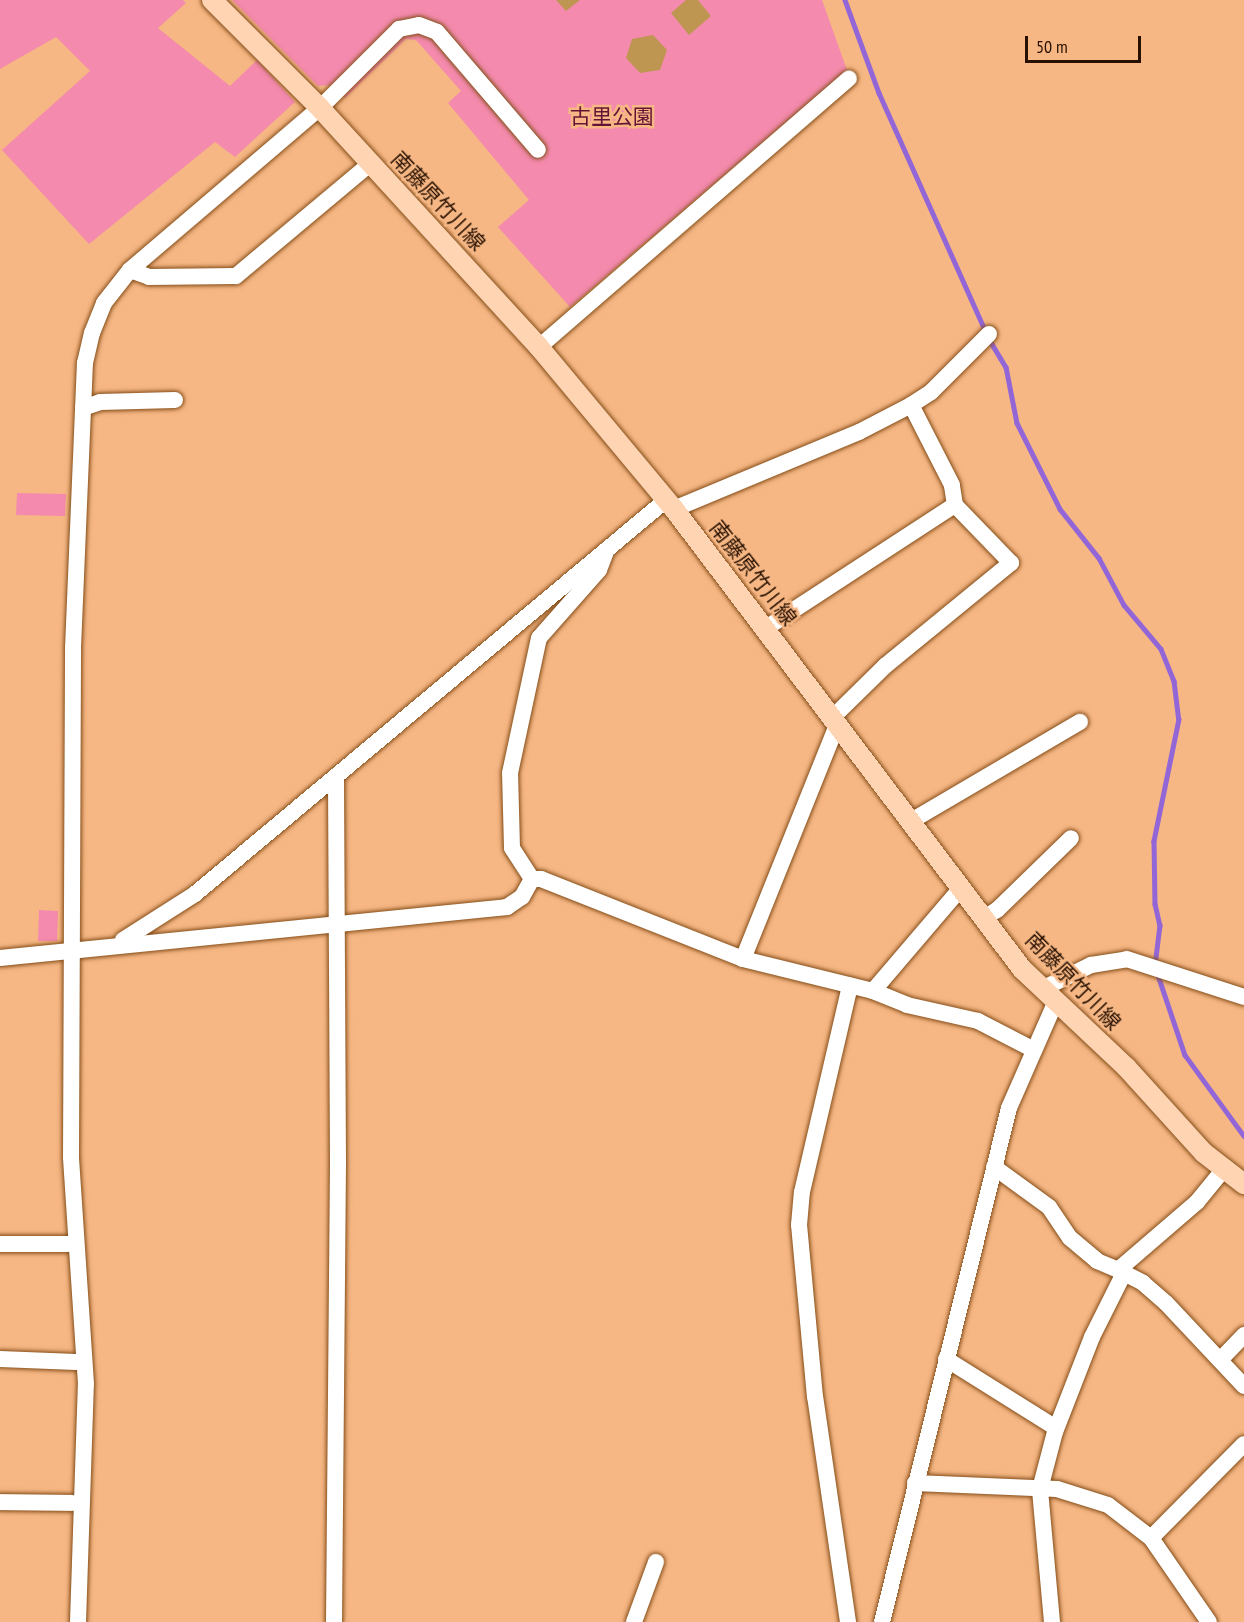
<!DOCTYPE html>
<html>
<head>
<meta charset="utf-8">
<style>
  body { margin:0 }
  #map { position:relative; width:1244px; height:1622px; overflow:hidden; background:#f6b784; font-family:"PT Sans Narrow","Noto Sans JP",sans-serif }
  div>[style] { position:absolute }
  .green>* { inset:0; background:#f48aad }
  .stream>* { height:4.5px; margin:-2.25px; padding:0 2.25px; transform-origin:2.25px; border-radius:2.25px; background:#9266d7 }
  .building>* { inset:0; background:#be9652 }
  .roads { filter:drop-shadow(0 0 2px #854e19) drop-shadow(0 0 2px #854e19) }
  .minor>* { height:16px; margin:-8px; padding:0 8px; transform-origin:8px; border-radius:8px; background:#fff }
  .major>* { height:20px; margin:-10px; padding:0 10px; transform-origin:10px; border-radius:10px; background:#fed4b2 }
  span { translate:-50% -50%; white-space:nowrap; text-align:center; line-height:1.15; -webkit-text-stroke:5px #f6b784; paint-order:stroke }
  .park-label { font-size:21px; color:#641236 }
  .street-label { font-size:21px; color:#271000 }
  .scale { position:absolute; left:1025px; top:36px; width:116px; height:27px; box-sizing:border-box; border:3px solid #271000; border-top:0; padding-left:8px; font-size:18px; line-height:21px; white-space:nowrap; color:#271000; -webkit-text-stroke:4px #f6b784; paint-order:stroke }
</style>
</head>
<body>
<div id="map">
  <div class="green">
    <div style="clip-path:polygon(0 0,183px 0,186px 3px,158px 28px,230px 86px,257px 60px,295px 102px,235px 157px,215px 142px,89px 244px,2px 150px,90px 71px,56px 37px,0 69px)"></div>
    <div style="clip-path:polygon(232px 0,822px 0,847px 70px,570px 307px,498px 227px,529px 200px,448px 103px,461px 91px,416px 40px,406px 39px,345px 98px,332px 85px,318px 86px)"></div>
    <div style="clip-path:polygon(17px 493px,66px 494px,65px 516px,16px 515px)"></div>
    <div style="clip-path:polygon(39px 910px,58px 911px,57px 941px,38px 941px)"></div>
  </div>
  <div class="stream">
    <div style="left:845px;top:0;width:99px;rotate:69.9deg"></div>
    <div style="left:879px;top:93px;width:262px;rotate:65.9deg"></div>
    <div style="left:989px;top:339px;width:33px;rotate:59deg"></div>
    <div style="left:1006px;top:367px;width:57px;rotate:78.9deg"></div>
    <div style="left:1017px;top:423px;width:96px;rotate:63.4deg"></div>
    <div style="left:1060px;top:509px;width:63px;rotate:51.5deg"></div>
    <div style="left:1099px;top:558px;width:53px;rotate:62deg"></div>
    <div style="left:1124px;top:605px;width:57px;rotate:49.9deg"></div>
    <div style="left:1161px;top:649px;width:35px;rotate:68deg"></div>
    <div style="left:1174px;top:681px;width:38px;rotate:83deg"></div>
    <div style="left:1179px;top:719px;width:125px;rotate:101.6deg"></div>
    <div style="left:1154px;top:841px;width:63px;rotate:89.1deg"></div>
    <div style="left:1155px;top:904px;width:22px;rotate:77deg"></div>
    <div style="left:1160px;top:925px;width:38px;rotate:97deg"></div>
    <div style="left:1158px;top:975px;width:84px;rotate:71.4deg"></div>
    <div style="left:1185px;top:1055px;width:100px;rotate:53.9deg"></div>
  </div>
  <div class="building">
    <div style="clip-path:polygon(556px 0,580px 0,566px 11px)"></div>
    <div style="clip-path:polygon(686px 0,698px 0,711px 16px,689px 35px,671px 13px)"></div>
    <div style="clip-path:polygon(653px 35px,667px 50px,660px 70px,640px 73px,626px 58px,632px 39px)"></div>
  </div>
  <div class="roads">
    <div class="minor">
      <div style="left:130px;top:270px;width:20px;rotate:20deg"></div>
      <div style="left:149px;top:277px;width:87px;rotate:-0.7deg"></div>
      <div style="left:236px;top:276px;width:176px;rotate:-39.9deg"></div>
      <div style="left:539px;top:347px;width:410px;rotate:-40.9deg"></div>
      <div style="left:83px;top:408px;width:18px;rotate:-19deg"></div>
      <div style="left:100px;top:402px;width:75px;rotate:-1.5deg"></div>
      <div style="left:674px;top:509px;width:200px;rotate:-22.6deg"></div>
      <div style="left:859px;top:432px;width:59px;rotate:-27.4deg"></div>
      <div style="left:911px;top:405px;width:24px;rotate:-33deg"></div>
      <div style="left:931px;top:392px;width:82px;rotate:-45deg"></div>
      <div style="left:766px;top:628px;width:225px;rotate:-33.1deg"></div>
      <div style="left:955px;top:505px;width:20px;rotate:-99deg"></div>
      <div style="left:952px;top:485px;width:90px;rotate:-117.1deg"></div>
      <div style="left:833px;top:717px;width:73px;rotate:-44.4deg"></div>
      <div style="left:885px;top:666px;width:163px;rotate:-39.3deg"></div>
      <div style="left:1011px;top:563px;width:81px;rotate:-134deg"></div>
      <div style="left:911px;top:821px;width:196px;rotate:-30.4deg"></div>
      <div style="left:532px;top:879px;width:37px;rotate:-123deg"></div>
      <div style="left:512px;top:848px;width:75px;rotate:-91.5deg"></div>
      <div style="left:510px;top:773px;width:138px;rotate:-77.9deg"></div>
      <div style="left:539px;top:638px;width:91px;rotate:-48.6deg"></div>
      <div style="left:599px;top:570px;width:22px;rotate:-69deg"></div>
      <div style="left:984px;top:918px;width:15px;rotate:-32deg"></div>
      <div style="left:997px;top:910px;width:103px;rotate:-44.2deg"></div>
      <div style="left:123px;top:940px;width:85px;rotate:-32.6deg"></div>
      <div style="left:195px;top:894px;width:614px;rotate:-39.91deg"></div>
      <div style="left:0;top:958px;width:510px;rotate:-5.74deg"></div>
      <div style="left:507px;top:907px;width:18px;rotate:-34deg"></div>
      <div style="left:522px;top:897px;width:21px;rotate:-61deg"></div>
      <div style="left:532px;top:879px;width:9px"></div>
      <div style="left:541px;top:879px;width:217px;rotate:21.6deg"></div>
      <div style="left:743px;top:959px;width:134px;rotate:13.8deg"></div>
      <div style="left:873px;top:991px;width:135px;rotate:-49.5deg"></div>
      <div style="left:743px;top:959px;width:254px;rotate:-68.1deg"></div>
      <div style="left:1042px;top:989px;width:55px;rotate:-26.1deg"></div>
      <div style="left:1091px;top:965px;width:36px;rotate:-9deg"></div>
      <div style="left:1127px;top:959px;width:123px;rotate:18deg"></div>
      <div style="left:873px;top:991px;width:37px;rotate:22deg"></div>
      <div style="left:907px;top:1005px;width:73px;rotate:12.7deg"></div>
      <div style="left:978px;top:1021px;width:63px;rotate:27.4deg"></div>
      <div style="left:994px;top:1167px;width:68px;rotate:36deg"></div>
      <div style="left:1049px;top:1207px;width:37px;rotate:56deg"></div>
      <div style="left:1070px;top:1238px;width:35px;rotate:40deg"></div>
      <div style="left:1097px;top:1261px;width:23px;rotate:23deg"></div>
      <div style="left:1224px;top:1169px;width:43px;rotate:129.3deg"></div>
      <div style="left:1197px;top:1202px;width:104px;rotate:139.3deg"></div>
      <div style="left:1118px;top:1270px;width:28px;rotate:27deg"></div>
      <div style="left:1143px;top:1283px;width:30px;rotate:41deg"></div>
      <div style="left:1166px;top:1303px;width:114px;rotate:46.8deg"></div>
      <div style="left:0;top:1244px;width:68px"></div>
      <div style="left:0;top:1359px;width:76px;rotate:2.3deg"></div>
      <div style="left:946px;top:1359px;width:130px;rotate:32.1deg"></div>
      <div style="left:1220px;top:1360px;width:35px;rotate:-46deg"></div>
      <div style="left:915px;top:1483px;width:142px;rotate:2.4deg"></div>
      <div style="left:1057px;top:1489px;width:53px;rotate:17.4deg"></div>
      <div style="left:1108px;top:1505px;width:54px;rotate:37.5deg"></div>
      <div style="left:1151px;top:1538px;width:102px;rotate:55.4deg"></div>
      <div style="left:0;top:1502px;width:72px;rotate:0.8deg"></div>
      <div style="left:1151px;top:1538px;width:132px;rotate:-45.3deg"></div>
      <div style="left:78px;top:1622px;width:238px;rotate:-88.1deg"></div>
      <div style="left:86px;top:1384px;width:227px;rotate:-93.8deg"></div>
      <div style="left:71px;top:1157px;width:509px;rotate:-89.77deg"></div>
      <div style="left:73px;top:648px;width:285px;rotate:-87.6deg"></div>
      <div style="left:85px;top:363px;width:31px;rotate:-77deg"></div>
      <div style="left:92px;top:333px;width:32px;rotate:-68deg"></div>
      <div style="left:104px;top:303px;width:42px;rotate:-51.8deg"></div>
      <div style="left:130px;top:270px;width:250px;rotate:-40.5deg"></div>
      <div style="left:320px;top:108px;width:112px;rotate:-45deg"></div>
      <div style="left:399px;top:29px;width:20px;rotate:-11deg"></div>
      <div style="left:419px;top:25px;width:19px;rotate:21deg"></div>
      <div style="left:437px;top:32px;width:155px;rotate:49.4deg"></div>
      <div style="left:334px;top:1622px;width:460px;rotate:-89.5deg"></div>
      <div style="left:338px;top:1162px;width:386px;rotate:-90.3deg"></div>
      <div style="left:634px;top:1622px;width:64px;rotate:-69.9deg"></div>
      <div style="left:848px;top:1622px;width:227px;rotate:-98.3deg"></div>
      <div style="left:815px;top:1397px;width:173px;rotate:-95.3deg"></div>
      <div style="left:799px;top:1225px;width:33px;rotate:-85deg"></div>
      <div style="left:802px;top:1192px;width:212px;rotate:-76.9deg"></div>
      <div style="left:882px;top:1622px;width:529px;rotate:-76.12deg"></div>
      <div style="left:1009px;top:1108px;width:115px;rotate:-66.3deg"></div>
      <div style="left:1052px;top:1622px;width:134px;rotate:-95.2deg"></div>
      <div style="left:1040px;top:1489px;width:59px;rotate:-75.3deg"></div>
      <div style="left:1055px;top:1432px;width:102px;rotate:-68.7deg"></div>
      <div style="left:1092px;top:1337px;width:72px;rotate:-63.4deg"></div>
    </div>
    <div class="major">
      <div style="left:212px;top:0;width:153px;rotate:45deg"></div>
      <div style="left:320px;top:108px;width:324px;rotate:47.5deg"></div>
      <div style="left:539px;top:347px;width:211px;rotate:50.2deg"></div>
      <div style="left:674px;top:509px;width:577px;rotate:52.89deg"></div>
      <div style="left:1022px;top:969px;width:143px;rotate:43.3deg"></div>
      <div style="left:1126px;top:1067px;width:116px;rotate:47.8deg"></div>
      <div style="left:1204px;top:1153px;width:51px;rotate:37.8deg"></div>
    </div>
  </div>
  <div class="park-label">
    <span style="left:612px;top:117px">古里公園</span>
  </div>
  <div class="street-label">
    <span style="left:438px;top:201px;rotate:47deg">南藤原竹川線</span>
    <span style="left:753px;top:573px;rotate:52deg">南藤原竹川線</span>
    <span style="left:1073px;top:981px;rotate:46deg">南藤原竹川線</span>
  </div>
  <div class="scale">50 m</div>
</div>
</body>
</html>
